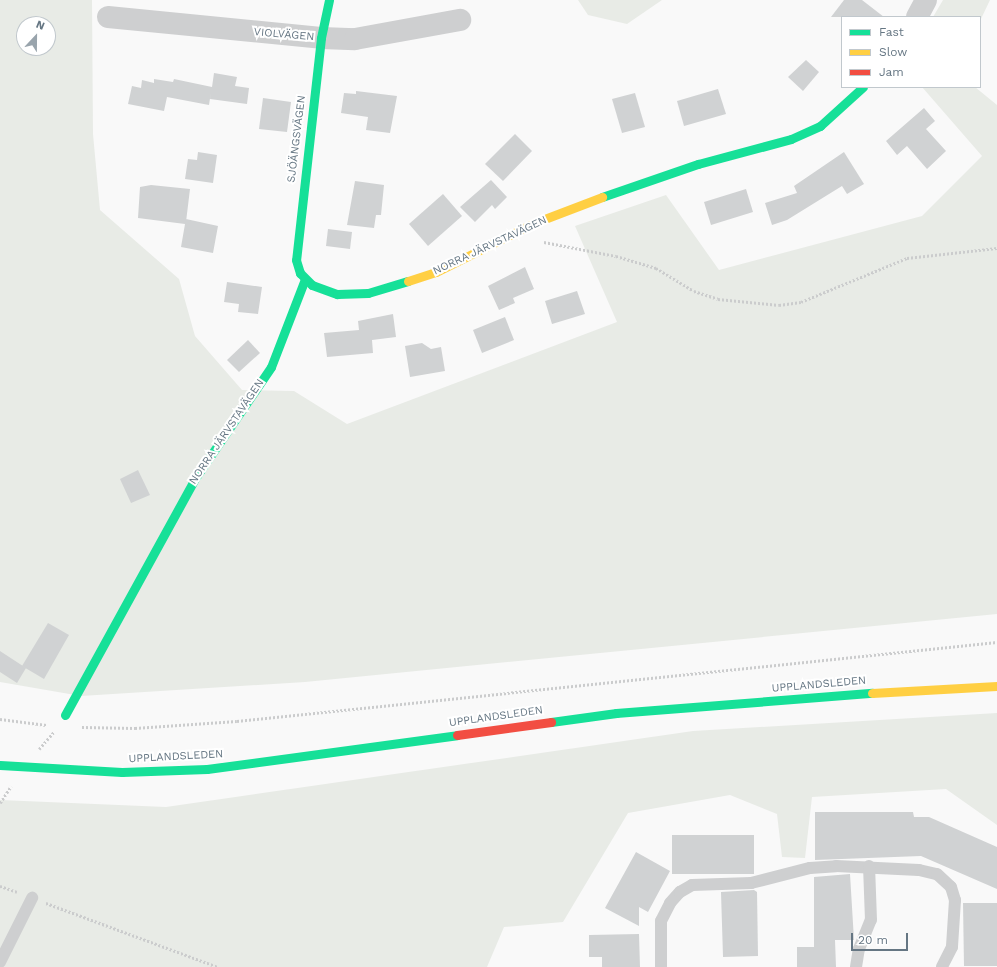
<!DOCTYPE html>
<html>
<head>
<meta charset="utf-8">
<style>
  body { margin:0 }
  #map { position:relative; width:997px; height:967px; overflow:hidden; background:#f9f9f9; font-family:"Work Sans",sans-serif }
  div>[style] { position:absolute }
  .green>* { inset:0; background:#e8ebe6 }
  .building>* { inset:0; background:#d0d2d3 }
  .path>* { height:2.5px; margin-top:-1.25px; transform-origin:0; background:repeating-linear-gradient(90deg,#cbcccd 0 2px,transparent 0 4px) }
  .lane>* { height:12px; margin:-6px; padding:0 6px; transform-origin:6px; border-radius:6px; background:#cecfd0 }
  .street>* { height:22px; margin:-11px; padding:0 11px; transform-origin:11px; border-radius:11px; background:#cecfd0 }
  .fast>* { height:9px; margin:-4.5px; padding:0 4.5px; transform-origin:4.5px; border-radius:4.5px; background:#16e098 }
  .slow>* { height:9px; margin:-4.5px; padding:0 4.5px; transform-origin:4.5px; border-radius:4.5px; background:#ffcf43 }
  .jam>* { height:9px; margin:-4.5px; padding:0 4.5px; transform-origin:4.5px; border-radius:4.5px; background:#f24e42 }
  span { translate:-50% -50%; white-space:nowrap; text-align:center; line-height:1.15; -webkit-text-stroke:4px #fff; paint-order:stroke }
  .street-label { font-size:11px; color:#657683 }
  .legend { position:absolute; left:841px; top:16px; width:140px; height:72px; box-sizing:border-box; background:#fff; border:1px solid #c1c8cd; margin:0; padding:5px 7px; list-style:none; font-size:12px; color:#657683 }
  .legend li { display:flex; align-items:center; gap:8px; height:20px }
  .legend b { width:20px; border:1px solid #c1c8cd }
  .north { position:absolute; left:16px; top:16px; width:40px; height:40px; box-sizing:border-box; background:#fff; border:1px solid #c1c8cd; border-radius:50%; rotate:22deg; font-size:11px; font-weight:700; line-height:16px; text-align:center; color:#657683 }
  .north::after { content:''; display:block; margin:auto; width:14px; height:18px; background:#99a4ac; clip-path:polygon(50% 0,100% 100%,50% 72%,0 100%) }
  .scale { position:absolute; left:851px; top:933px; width:57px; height:18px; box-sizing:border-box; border:2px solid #657683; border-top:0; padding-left:5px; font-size:12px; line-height:14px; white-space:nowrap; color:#657683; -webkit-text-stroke:3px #fff; paint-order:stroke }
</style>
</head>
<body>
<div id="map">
  <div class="green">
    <div style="clip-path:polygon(evenodd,0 0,92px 0,93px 134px,100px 210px,179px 279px,195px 336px,242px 390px,294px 391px,347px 424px,617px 322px,575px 226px,666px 195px,719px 270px,922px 216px,982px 156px,922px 87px,975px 87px,997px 105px,997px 614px,305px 682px,81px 696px,0 682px,0 0,24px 24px,48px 24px,48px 48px,24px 48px,24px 24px)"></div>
    <div style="clip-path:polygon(578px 0,662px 0,627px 24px,588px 15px)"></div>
    <div style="clip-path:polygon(943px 0,990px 0,980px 21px,980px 17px,933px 17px)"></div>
    <div style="clip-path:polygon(997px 713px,997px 825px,946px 789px,812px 797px,805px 858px,782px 857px,777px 814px,730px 795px,628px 813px,563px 922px,504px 927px,487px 967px,0 967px,0 800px,166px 807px,693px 731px)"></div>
  </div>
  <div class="building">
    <div style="clip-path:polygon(844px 0,862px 0,884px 17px,831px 17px)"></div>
    <div style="clip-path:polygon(806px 60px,819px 72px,803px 91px,788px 77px)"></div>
    <div style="clip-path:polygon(214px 73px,237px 77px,235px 86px,249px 88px,247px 104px,210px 99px,211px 92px,209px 105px,167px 97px,164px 111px,128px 104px,132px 86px,141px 88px,142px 80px,154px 83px,154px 79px,173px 82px,174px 79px,212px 87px)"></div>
    <div style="clip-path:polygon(718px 89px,726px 114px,684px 126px,677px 101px)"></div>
    <div style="clip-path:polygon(356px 91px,397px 96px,390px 133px,366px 130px,368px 117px,341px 113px,344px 93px,356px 94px)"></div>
    <div style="clip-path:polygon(635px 93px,645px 127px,622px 133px,612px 99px)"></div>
    <div style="clip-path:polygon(263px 98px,291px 102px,287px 132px,259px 129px)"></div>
    <div style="clip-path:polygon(924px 108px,935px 121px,926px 129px,946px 151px,927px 169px,907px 146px,897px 155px,886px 141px)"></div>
    <div style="clip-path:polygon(515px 134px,532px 151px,503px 181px,485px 164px)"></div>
    <div style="clip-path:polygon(198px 152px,217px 155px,213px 183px,185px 179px,188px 159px,197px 160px)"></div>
    <div style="clip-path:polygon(844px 152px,864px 184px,847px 194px,842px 186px,787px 220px,772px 225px,765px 203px,797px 193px,794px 186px)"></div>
    <div style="clip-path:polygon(491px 180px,507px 197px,495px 209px,492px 205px,475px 222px,460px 207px)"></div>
    <div style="clip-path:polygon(355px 181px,384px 185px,381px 215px,376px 215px,374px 228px,347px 225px)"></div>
    <div style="clip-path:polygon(151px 185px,190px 189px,186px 222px,186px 219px,218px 226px,213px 253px,181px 247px,185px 224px,138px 218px,140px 187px)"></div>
    <div style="clip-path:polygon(746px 189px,753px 212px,711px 225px,704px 202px)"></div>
    <div style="clip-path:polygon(443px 194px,462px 216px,428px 246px,409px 224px)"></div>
    <div style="clip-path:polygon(328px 229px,352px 232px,350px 249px,326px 246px)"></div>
    <div style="clip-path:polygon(525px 267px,534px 289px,513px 298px,515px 303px,499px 310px,488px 286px)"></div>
    <div style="clip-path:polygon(227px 282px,262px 287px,258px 314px,238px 312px,239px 304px,224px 302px)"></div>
    <div style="clip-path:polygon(577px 291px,585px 314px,552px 324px,545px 301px)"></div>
    <div style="clip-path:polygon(393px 314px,396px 337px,372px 340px,373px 353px,327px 357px,324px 333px,359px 330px,358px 321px)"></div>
    <div style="clip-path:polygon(505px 317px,514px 340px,482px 353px,473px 330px)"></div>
    <div style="clip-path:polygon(248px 340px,260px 353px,239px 372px,227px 360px)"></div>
    <div style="clip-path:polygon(422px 343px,431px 349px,441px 347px,445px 371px,410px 377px,405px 346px)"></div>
    <div style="clip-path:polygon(138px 470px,150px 495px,131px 503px,120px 479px)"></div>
    <div style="clip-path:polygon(48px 623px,69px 635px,44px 679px,22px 666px)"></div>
    <div style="clip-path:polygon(0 651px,26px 668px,17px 683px,0 672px)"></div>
    <div style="clip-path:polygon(815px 812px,913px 812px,914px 817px,929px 817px,997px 847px,997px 889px,921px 856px,815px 860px)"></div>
    <div style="clip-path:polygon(672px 835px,754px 835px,754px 874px,672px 874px)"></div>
    <div style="clip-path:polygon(636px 852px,670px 871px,648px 912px,639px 907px,639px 926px,605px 908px)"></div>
    <div style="clip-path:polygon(850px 874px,854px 940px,835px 940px,836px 967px,797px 967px,797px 947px,814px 947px,814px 877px)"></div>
    <div style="clip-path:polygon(754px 890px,757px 892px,758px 956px,723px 957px,721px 892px)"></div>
    <div style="clip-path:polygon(963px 903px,997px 903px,997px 966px,964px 966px)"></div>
    <div style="clip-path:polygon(639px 934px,640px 967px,602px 967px,602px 957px,589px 957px,589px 935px)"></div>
  </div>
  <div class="path">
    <div style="left:544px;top:242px;width:73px;rotate:11deg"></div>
    <div style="left:616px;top:256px;width:42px;rotate:16.7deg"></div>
    <div style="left:656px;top:268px;width:44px;rotate:31.2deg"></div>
    <div style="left:694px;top:291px;width:25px;rotate:18deg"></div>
    <div style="left:718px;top:299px;width:61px;rotate:5.6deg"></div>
    <div style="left:779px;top:305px;width:22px;rotate:-8deg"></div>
    <div style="left:801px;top:302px;width:115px;rotate:-22.5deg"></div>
    <div style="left:907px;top:258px;width:91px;rotate:-6.3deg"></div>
    <div style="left:0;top:719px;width:47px;rotate:7.3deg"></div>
    <div style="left:82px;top:727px;width:53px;rotate:1.1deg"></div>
    <div style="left:135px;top:728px;width:102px;rotate:-3.9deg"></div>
    <div style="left:237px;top:721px;width:764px;rotate:-5.93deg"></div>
    <div style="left:39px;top:749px;width:23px;rotate:-49deg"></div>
    <div style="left:0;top:803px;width:20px;rotate:-57deg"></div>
    <div style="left:0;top:886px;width:18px;rotate:19deg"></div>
    <div style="left:46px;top:903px;width:184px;rotate:20.4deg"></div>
  </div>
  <div class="lane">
    <div style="left:0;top:962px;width:72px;rotate:-63.4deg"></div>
    <div style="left:661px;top:967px;width:46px;rotate:-90deg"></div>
    <div style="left:661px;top:921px;width:20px;rotate:-63deg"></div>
    <div style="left:670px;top:903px;width:15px;rotate:-48deg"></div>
    <div style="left:680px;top:892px;width:14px;rotate:-30deg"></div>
    <div style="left:692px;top:885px;width:59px;rotate:-1.9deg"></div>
    <div style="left:751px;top:883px;width:61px;rotate:-14.3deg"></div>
    <div style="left:810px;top:868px;width:26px;rotate:-4deg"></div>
    <div style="left:836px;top:866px;width:83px;rotate:2.8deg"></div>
    <div style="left:919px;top:870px;width:18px;rotate:13deg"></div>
    <div style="left:937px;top:874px;width:19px;rotate:43deg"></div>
    <div style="left:951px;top:887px;width:14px;rotate:73deg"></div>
    <div style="left:955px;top:900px;width:47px;rotate:93.7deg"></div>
    <div style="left:952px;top:947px;width:22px;rotate:117deg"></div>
    <div style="left:856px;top:967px;width:18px;rotate:-81deg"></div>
    <div style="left:859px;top:949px;width:31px;rotate:-68deg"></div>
    <div style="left:871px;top:920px;width:54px;rotate:-92.1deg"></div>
  </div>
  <div class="street">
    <div style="left:108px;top:17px;width:214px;rotate:5.6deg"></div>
    <div style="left:321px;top:38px;width:34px;rotate:2deg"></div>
    <div style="left:355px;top:39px;width:107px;rotate:-10.3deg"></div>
    <div style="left:917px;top:17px;width:19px;rotate:-62deg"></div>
  </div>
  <div class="fast">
    <div style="left:329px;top:0;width:39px;rotate:102deg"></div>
    <div style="left:321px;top:38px;width:223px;rotate:96.4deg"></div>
    <div style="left:296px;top:260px;width:14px;rotate:73deg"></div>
    <div style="left:300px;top:273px;width:17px;rotate:45deg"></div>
    <div style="left:312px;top:285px;width:27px;rotate:20deg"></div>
    <div style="left:337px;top:294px;width:31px;rotate:-2deg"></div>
    <div style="left:368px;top:293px;width:42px;rotate:-16.7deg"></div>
    <div style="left:602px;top:197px;width:102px;rotate:-19deg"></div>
    <div style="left:698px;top:164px;width:96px;rotate:-15deg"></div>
    <div style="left:791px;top:139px;width:32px;rotate:-24deg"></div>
    <div style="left:820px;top:126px;width:58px;rotate:-42.2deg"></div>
    <div style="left:65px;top:715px;width:272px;rotate:-61.2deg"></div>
    <div style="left:196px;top:477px;width:133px;rotate:-55.7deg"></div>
    <div style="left:271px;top:367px;width:94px;rotate:-68.9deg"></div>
    <div style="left:551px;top:722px;width:66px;rotate:-7.9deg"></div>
    <div style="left:616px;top:713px;width:257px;rotate:-4.5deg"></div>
    <div style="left:0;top:765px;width:122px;rotate:3.3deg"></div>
    <div style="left:122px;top:772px;width:85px;rotate:-2deg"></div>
    <div style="left:207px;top:769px;width:252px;rotate:-7.7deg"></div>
  </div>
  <div class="slow">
    <div style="left:408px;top:281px;width:29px;rotate:-18deg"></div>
    <div style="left:436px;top:272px;width:110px;rotate:-26.6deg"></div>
    <div style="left:534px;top:223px;width:73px;rotate:-20.9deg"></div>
    <div style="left:872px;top:693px;width:125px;rotate:-3.2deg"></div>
  </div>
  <div class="jam">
    <div style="left:457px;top:735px;width:95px;rotate:-7.9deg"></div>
  </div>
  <div class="street-label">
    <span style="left:284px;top:35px;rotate:5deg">VIOLVÄGEN</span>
    <span style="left:297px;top:139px;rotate:-83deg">SJÖÄNGSVÄGEN</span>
    <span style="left:490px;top:246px;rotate:-25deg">NORRA JÄRVSTAVÄGEN</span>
    <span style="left:227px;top:432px;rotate:-56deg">NORRA JÄRVSTAVÄGEN</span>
    <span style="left:819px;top:685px;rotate:-5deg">UPPLANDSLEDEN</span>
    <span style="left:496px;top:717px;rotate:-8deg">UPPLANDSLEDEN</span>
    <span style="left:176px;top:757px;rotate:-3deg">UPPLANDSLEDEN</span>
  </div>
  <ul class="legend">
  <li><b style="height:5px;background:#16e098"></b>Fast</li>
  <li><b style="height:5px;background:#ffcf43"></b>Slow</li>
  <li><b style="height:5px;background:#f24e42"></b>Jam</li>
  </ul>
  <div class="north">N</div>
  <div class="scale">20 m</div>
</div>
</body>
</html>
